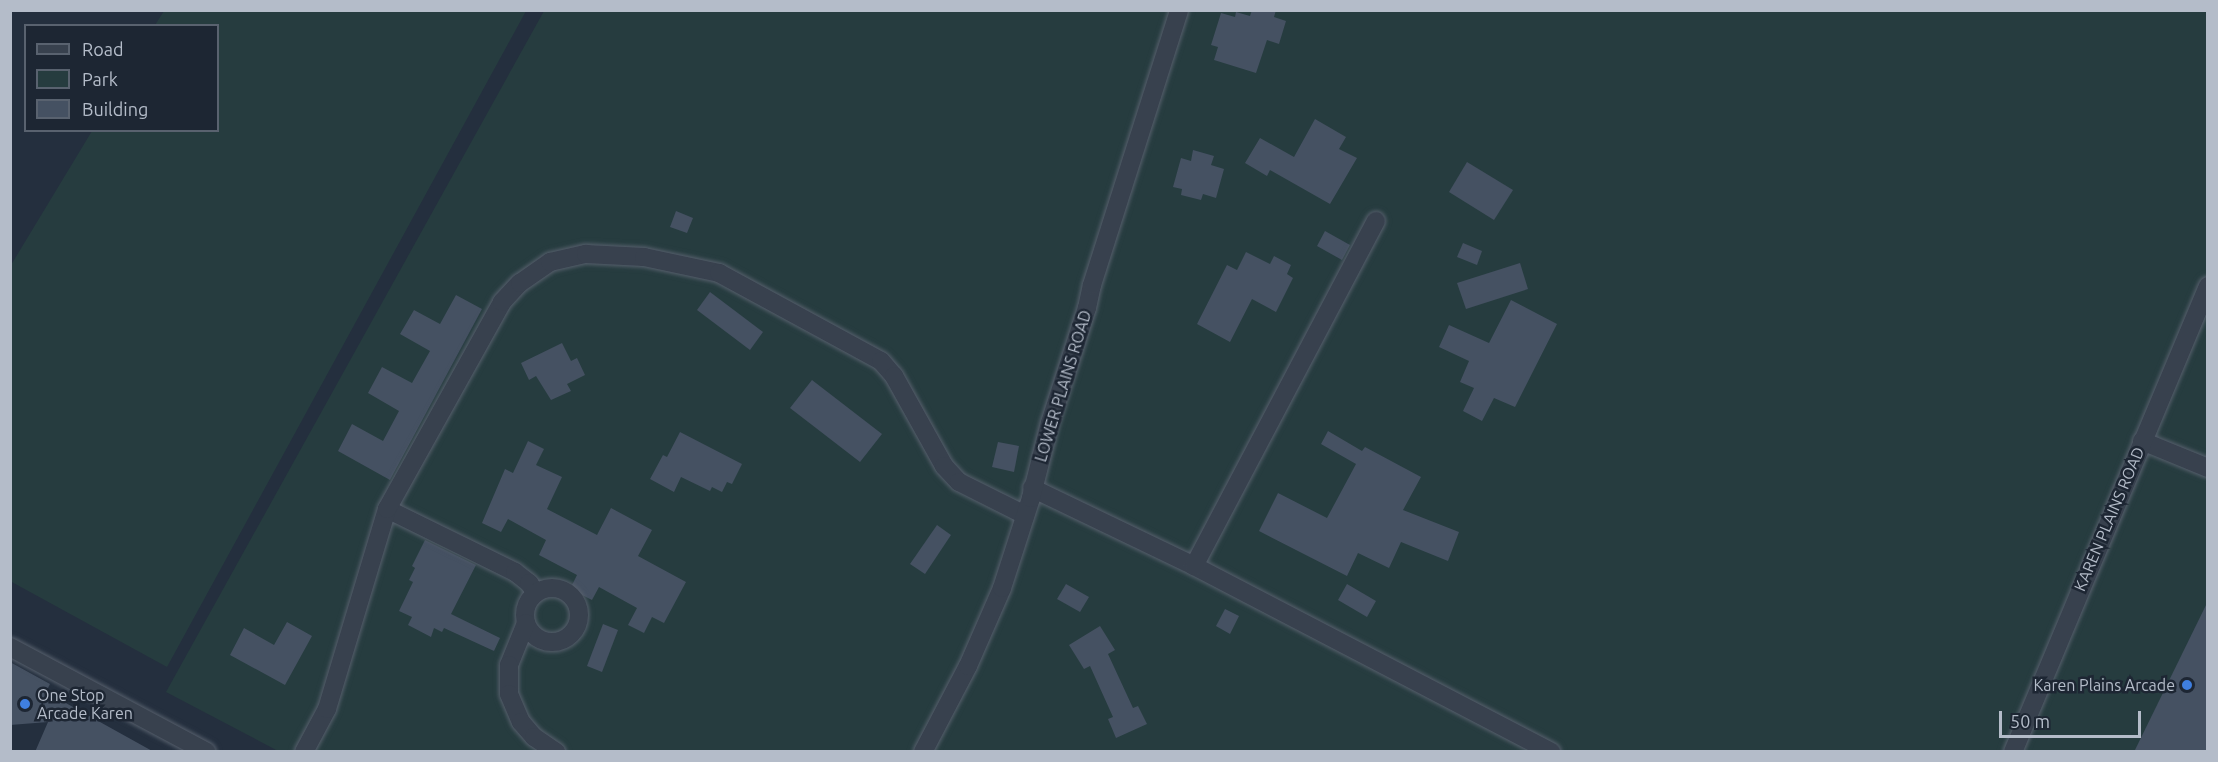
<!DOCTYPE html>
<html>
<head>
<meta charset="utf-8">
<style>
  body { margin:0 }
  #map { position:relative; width:2218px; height:762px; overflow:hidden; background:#242f3e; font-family:Ubuntu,sans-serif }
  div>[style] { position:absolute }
  .green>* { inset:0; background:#263c3f }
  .building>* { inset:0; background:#455162 }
  .roads { filter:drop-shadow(0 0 2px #565f6c) drop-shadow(0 0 2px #565f6c) }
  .minor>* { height:18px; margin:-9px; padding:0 9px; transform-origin:9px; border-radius:9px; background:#38414e }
  .minor>.ring { margin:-9px; padding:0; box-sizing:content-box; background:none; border:18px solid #38414e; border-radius:50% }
  .dots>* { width:16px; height:16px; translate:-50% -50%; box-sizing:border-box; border:3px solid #1d2633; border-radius:50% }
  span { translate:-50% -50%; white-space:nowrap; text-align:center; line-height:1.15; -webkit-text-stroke:5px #1d2633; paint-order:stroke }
  .street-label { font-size:16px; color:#b4bcc9 }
  .poi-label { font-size:16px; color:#b4bcc9 }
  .right { translate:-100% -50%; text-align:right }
  .left { translate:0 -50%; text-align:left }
  .frame { position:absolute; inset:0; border:12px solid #b4bcc9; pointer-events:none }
  .legend { position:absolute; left:24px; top:24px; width:195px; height:108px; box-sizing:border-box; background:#1d2633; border:2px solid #59626f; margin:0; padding:8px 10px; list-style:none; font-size:18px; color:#b4bcc9 }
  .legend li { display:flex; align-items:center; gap:12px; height:30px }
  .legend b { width:30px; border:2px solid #59626f }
  .scale { position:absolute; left:1999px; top:711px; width:142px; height:27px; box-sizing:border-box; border:3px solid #b4bcc9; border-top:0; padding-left:8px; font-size:18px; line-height:21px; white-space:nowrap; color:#b4bcc9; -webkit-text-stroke:4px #1d2633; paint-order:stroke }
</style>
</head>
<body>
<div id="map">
  <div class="green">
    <div style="clip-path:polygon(164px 11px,526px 11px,167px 667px,10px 581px,11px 265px,92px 131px,218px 130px,218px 26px,155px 25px)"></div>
    <div style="clip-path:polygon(544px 11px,2207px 11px,2207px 751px,280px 752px,166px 692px)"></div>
  </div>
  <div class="building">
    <div style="clip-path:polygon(1252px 10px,1276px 10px,1274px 17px,1286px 21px,1279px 44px,1267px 40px,1256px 73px,1214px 60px,1218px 47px,1211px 45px,1221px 13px,1235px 17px,1236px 12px,1250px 16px)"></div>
    <div style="clip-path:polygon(1315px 119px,1346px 137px,1339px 149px,1357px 158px,1330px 204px,1270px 170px,1267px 176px,1245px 163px,1260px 138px,1294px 157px)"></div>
    <div style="clip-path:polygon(1193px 150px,1214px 156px,1211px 165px,1224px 169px,1216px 198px,1203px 194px,1201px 200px,1181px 195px,1182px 189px,1173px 187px,1181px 158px,1191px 161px)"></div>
    <div style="clip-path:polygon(1467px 162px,1513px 190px,1494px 220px,1449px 192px)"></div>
    <div style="clip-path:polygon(676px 211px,693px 218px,687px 233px,670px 227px)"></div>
    <div style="clip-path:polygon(1325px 231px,1350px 245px,1342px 260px,1317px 246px)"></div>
    <div style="clip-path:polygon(1463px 243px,1482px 251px,1477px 265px,1457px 257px)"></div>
    <div style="clip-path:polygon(1246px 252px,1270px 264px,1274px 256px,1291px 265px,1287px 274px,1293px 278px,1276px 312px,1252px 299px,1230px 342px,1197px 324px,1227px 265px,1237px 270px)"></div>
    <div style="clip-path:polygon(1520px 263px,1528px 289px,1466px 309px,1457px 283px)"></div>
    <div style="clip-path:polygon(710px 292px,763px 332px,750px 350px,697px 310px)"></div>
    <div style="clip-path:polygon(456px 295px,482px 309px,390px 480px,338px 451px,352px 424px,383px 441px,399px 411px,368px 393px,382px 367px,412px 383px,430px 351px,400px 334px,414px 310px,440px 324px)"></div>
    <div style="clip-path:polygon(1511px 300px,1557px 324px,1515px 407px,1494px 398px,1482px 421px,1463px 411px,1474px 388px,1460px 382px,1469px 361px,1439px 347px,1449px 325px,1489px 343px)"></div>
    <div style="clip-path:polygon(562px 343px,571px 361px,577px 358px,585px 375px,567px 384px,571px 391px,551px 400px,536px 376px,529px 380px,521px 363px)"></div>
    <div style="clip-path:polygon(812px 380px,882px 434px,860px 462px,790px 408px)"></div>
    <div style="clip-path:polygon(1328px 431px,1362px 451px,1365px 447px,1421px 477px,1403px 510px,1459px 532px,1448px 561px,1401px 542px,1389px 568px,1358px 553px,1347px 576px,1259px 531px,1278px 493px,1327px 518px,1356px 464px,1321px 444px)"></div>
    <div style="clip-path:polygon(680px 432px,742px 464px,732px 484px,727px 482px,722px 492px,712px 487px,710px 491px,681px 477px,674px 492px,650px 479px,663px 455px,667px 457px)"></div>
    <div style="clip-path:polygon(528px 441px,544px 449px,536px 465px,562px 477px,547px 509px,597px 535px,611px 508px,652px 530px,638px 556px,686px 582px,664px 623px,652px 617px,644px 633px,628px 625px,637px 608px,599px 587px,592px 600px,570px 589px,577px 575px,539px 555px,546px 540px,508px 519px,501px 532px,482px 523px,505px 469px,513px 473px)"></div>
    <div style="clip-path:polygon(998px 442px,1019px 446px,1014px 472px,992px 467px)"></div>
    <div style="clip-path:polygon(937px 525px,951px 535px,925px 574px,910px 564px)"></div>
    <div style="clip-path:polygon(425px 540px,476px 565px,451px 614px,500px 638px,494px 651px,444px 628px,442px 632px,434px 628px,431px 637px,408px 625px,412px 617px,399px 611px,413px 582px,409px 580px,415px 568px,412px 566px)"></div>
    <div style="clip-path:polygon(1066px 584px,1089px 597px,1080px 612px,1057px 599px)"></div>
    <div style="clip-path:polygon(1347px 584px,1376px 601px,1367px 617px,1338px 600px)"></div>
    <div style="clip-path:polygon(2208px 601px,2208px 752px,2134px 752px)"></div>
    <div style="clip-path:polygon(1225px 609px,1239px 616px,1230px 634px,1216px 626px)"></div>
    <div style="clip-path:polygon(287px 622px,312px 636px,285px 685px,230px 655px,244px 628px,274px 645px)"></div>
    <div style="clip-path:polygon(603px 624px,618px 630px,602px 672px,587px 666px)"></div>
    <div style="clip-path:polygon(1100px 626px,1115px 650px,1108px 654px,1133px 708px,1138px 706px,1147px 724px,1116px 738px,1108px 719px,1113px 717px,1090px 666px,1084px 669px,1069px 645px)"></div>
    <div style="clip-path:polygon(10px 662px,50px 684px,46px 692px,154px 752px,35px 752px,48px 722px,10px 725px)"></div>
  </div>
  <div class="roads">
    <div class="minor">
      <div style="left:2142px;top:441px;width:71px;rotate:22.2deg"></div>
      <div style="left:1032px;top:488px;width:180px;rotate:25.7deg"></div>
      <div style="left:1194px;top:566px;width:403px;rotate:27.5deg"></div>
      <div style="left:387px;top:509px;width:143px;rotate:26.2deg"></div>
      <div style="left:515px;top:572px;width:18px;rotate:38deg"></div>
      <div style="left:529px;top:583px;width:12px;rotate:55deg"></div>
      <div style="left:1194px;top:566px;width:390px;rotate:-62.2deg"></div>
      <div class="ring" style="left:525px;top:588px;width:36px;height:36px"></div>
      <div style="left:526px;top:623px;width:45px;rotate:112deg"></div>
      <div style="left:509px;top:665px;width:29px;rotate:90deg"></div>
      <div style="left:509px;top:694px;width:30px;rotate:67deg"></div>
      <div style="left:521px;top:722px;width:20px;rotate:49deg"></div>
      <div style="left:534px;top:737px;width:27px;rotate:34deg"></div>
      <div style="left:10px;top:647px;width:223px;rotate:28.1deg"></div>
      <div style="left:304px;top:752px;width:49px;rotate:-61.9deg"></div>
      <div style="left:327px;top:709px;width:209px;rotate:-73.3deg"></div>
      <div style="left:387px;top:509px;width:237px;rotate:-60.9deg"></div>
      <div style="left:502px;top:302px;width:26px;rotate:-47deg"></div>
      <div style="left:520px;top:283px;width:37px;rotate:-35deg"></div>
      <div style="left:550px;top:262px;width:37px;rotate:-13deg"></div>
      <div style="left:586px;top:254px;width:58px;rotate:3deg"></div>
      <div style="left:644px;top:257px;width:77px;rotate:12deg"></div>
      <div style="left:719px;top:273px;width:184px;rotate:28.5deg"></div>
      <div style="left:881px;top:361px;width:20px;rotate:49deg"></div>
      <div style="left:894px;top:376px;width:103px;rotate:60.9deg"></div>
      <div style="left:944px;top:466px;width:22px;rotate:47deg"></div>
      <div style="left:959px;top:482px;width:74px;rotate:26.6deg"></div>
      <div style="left:923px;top:752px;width:97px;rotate:-62.4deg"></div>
      <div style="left:968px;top:666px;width:85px;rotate:-66.4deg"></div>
      <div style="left:1002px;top:588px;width:95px;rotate:-72.1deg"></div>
      <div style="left:1031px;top:498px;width:77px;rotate:-75.8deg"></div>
      <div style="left:1050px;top:423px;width:121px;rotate:-72.2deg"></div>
      <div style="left:1087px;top:308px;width:24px;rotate:-78deg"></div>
      <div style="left:1092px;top:285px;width:288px;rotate:-72.4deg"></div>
      <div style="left:2013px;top:752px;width:505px;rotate:-67.29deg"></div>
    </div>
  </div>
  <div class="dots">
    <div style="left:2187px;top:685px;background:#3f7fe0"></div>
    <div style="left:25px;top:704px;background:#3f7fe0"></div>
  </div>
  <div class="street-label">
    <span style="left:1063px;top:386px;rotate:-73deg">LOWER PLAINS ROAD</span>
    <span style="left:2109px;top:519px;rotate:-67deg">KAREN PLAINS ROAD</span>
  </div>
  <div class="poi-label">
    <span class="right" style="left:2175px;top:685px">Karen Plains Arcade</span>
    <span class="left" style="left:37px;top:704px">One Stop<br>Arcade Karen</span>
  </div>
  <div class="frame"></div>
  <ul class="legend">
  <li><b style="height:8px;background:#38414e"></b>Road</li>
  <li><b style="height:16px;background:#263c3f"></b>Park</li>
  <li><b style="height:16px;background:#455162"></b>Building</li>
  </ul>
  <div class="scale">50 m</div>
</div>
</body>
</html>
